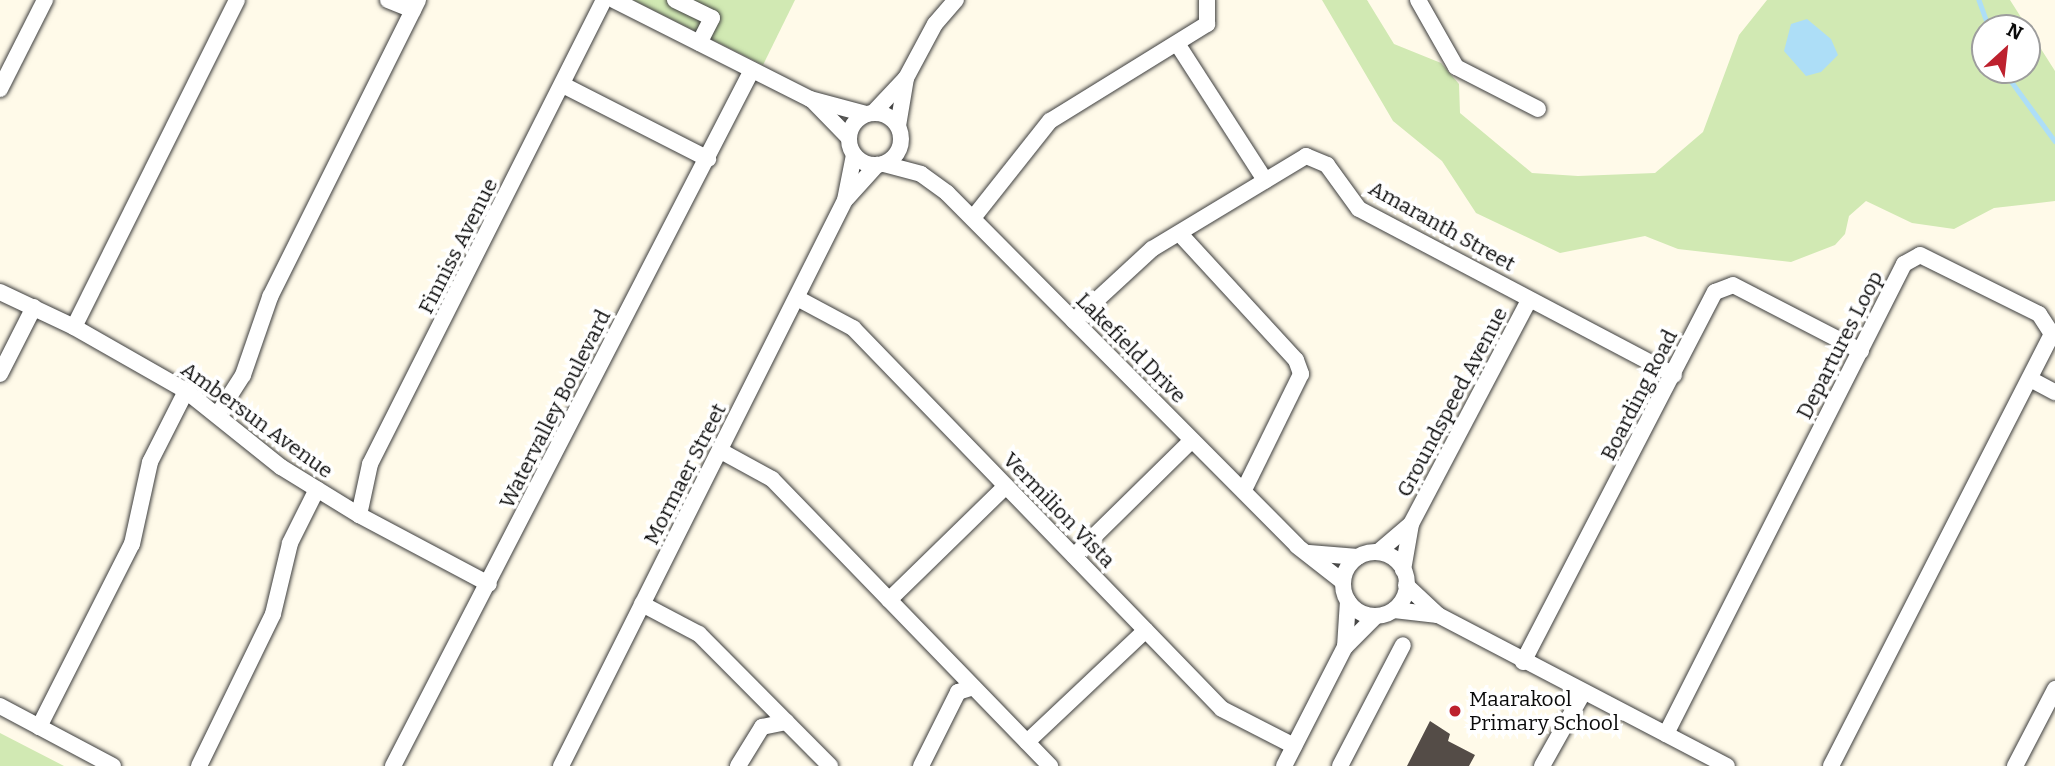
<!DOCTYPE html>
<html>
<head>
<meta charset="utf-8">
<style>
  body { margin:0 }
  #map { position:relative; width:2055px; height:766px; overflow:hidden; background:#fffae9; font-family:Bitter,serif }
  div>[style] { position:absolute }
  .green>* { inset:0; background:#d1e9b3 }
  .water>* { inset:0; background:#addef7 }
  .stream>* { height:4.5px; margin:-2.25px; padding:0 2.25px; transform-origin:2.25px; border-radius:2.25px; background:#addef7 }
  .building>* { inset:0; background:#544c47 }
  .roads { filter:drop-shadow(0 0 2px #3e3e3e) drop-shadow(0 0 2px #3e3e3e) }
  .minor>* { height:16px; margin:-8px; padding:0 8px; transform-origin:8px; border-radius:8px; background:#fff }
  .minor>.ring { margin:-8px; padding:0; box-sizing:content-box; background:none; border:16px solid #fff; border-radius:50% }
  .dots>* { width:19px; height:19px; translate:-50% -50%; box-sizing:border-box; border:4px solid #fff; border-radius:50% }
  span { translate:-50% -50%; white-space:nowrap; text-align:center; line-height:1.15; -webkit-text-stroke:7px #fff; paint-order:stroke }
  .street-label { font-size:21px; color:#0b0b0b }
  .poi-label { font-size:21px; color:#0b0b0b }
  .left { translate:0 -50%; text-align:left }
  .north { position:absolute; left:1971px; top:14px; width:70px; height:70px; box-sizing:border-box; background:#fff; border:2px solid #9d9d9d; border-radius:50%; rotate:27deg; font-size:19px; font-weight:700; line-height:28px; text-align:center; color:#0b0b0b }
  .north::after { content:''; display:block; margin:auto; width:24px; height:32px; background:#bd212e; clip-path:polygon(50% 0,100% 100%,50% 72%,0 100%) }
</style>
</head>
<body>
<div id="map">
  <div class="green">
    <div style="clip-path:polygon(633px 0,795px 0,763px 65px)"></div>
    <div style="clip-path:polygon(evenodd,1322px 0,1367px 0,1394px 44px,1441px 63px,1459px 84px,1460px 113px,1532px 173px,1578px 176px,1655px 173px,1703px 132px,1739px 35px,1767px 0,2010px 0,2055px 71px,2055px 201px,1994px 208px,1954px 229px,1912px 223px,1866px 201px,1849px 216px,1845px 234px,1835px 245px,1791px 262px,1678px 249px,1645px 236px,1560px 253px,1476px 213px,1442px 161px,1393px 121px,1322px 0,1985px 28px,2027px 28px,2027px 70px,1985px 70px,1985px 28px)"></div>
    <div style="clip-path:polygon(0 733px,64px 766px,0 766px)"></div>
  </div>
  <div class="water">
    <div style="clip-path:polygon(1807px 19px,1831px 39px,1838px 55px,1821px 72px,1806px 76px,1784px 51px,1791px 24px)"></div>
  </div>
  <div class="stream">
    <div style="left:1979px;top:0;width:30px;rotate:70deg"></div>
    <div style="left:2003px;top:70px;width:88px;rotate:53.8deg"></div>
  </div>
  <div class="building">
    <div style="clip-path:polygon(1430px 721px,1450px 734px,1448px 741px,1475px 755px,1469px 766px,1407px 766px)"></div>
  </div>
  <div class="roads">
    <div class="minor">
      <div style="left:388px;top:0;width:27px;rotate:22deg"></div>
      <div style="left:614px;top:0;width:220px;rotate:26.8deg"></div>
      <div style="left:810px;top:99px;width:58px;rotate:15deg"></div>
      <div style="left:675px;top:0;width:41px;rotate:25.9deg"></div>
      <div style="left:712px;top:18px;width:28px;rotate:117deg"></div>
      <div style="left:1418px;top:0;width:77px;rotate:60.4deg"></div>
      <div style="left:1456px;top:67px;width:92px;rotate:27.1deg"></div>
      <div style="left:1178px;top:45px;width:161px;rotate:57.2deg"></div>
      <div style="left:563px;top:85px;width:163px;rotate:27deg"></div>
      <div style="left:0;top:89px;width:100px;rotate:-63.2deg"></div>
      <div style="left:812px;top:100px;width:52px;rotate:45.8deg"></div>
      <div class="ring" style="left:849px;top:113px;width:36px;height:36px"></div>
      <div style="left:873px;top:113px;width:48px;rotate:-46.7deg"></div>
      <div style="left:906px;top:78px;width:61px;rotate:-61.8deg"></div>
      <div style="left:935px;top:24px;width:32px;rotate:-49deg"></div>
      <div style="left:898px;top:126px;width:49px;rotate:-80.5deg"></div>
      <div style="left:884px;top:164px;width:38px;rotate:15deg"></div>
      <div style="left:921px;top:174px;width:32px;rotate:36deg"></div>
      <div style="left:947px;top:193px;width:497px;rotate:45.2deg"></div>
      <div style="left:1297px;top:546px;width:58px;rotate:38deg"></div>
      <div style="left:847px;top:198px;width:45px;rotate:-47.7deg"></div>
      <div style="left:973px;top:218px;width:124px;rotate:-51.6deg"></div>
      <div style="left:1050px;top:121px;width:185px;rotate:-31.7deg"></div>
      <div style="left:1207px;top:24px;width:24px;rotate:-90deg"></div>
      <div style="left:1181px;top:235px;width:170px;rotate:47.4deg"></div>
      <div style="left:1296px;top:360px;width:15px;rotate:70deg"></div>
      <div style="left:1301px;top:374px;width:129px;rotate:116.2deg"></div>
      <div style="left:0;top:292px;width:82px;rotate:25.3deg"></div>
      <div style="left:74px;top:327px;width:129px;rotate:29.7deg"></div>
      <div style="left:186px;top:391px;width:122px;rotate:38.7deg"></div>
      <div style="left:281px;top:467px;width:92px;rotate:31.6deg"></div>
      <div style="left:359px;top:515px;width:147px;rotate:28deg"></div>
      <div style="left:797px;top:298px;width:64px;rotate:28.2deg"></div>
      <div style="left:853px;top:328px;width:530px;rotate:45.92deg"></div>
      <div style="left:1222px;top:709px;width:81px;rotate:27.2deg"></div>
      <div style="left:1074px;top:321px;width:106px;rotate:-42.7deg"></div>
      <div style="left:1152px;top:249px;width:180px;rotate:-31.1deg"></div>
      <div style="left:1306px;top:156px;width:23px;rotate:23deg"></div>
      <div style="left:1327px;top:165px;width:54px;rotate:54deg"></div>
      <div style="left:1359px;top:209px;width:356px;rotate:27.8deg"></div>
      <div style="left:74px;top:327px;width:365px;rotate:-63.5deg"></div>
      <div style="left:0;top:374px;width:75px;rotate:-63.1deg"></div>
      <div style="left:2032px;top:380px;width:26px;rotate:28deg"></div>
      <div style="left:218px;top:414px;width:46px;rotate:-57.3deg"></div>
      <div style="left:243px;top:375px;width:83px;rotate:-70.9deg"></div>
      <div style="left:270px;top:297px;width:332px;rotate:-63.5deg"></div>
      <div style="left:721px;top:451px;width:58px;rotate:28.8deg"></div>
      <div style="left:772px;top:479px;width:400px;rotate:45.9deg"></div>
      <div style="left:359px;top:515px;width:52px;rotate:-77.8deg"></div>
      <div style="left:370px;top:464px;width:520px;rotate:-63.24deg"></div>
      <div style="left:1378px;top:552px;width:43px;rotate:-40.3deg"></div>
      <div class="ring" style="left:1343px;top:552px;width:48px;height:48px"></div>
      <div style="left:1309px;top:553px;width:49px;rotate:4.7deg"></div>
      <div style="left:1074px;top:556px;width:165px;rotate:-44.5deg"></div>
      <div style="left:1403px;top:570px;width:47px;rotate:-80.1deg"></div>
      <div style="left:1411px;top:524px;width:253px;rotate:-62.2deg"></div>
      <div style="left:1406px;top:585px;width:44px;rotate:43.2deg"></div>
      <div style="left:1438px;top:615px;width:326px;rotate:27.6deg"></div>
      <div style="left:889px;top:600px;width:163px;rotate:-44.3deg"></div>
      <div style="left:642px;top:604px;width:64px;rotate:27.8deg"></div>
      <div style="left:699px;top:634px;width:186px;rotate:45.2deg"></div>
      <div style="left:1394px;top:610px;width:44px;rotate:6.5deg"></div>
      <div style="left:1345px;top:647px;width:46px;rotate:-86.3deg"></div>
      <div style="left:1523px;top:662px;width:417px;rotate:-62.6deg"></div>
      <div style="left:1715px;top:292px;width:19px;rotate:-21deg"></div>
      <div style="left:1733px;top:285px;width:144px;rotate:27.3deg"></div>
      <div style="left:0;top:706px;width:128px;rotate:28deg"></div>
      <div style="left:39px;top:727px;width:205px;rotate:-63.1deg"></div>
      <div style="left:132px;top:544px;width:84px;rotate:-77.6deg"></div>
      <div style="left:150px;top:462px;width:80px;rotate:-63.1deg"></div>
      <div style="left:1666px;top:734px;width:527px;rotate:-63.14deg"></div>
      <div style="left:1904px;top:264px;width:18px;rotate:-29deg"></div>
      <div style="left:1920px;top:255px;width:133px;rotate:26.4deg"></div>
      <div style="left:2039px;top:314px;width:24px;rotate:57deg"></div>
      <div style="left:2052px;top:334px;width:485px;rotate:117.1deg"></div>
      <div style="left:1027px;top:742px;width:163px;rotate:-43.3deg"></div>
      <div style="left:199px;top:766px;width:169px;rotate:-64deg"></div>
      <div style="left:273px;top:614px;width:73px;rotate:-76.5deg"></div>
      <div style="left:290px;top:543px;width:60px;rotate:-63.4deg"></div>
      <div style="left:393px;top:766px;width:783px;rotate:-62.72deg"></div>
      <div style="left:561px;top:766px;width:633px;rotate:-63.35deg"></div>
      <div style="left:845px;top:200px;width:46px;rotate:-78.7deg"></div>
      <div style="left:738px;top:766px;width:46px;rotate:-58.4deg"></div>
      <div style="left:762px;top:727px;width:25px;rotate:-12deg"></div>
      <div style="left:921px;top:766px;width:83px;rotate:-63.4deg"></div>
      <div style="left:958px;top:692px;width:16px;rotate:-18deg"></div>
      <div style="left:1284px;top:766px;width:134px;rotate:-62.9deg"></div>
      <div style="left:1345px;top:647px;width:44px;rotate:-45deg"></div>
      <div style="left:1340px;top:766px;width:136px;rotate:-62.5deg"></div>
      <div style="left:1542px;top:766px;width:84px;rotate:-60.7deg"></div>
      <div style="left:2015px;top:766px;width:87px;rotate:-62.5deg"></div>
    </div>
  </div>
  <div class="dots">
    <div style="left:1455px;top:711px;background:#bd212e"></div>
  </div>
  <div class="street-label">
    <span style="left:1442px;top:226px;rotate:29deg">Amaranth Street</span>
    <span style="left:458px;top:246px;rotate:-63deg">Finniss Avenue</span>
    <span style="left:1840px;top:345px;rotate:-63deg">Departures Loop</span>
    <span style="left:1131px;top:348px;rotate:45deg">Lakefield Drive</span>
    <span style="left:1639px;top:395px;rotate:-63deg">Boarding Road</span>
    <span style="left:1452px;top:402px;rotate:-62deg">Groundspeed Avenue</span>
    <span style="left:555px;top:409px;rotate:-63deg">Watervalley Boulevard</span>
    <span style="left:257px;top:420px;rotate:36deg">Ambersun Avenue</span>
    <span style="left:685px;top:474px;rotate:-63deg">Mormaer Street</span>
    <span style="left:1059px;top:510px;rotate:46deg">Vermilion Vista</span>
  </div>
  <div class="poi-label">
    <span class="left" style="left:1469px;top:711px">Maarakool<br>Primary School</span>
  </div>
  <div class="north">N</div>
</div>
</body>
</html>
